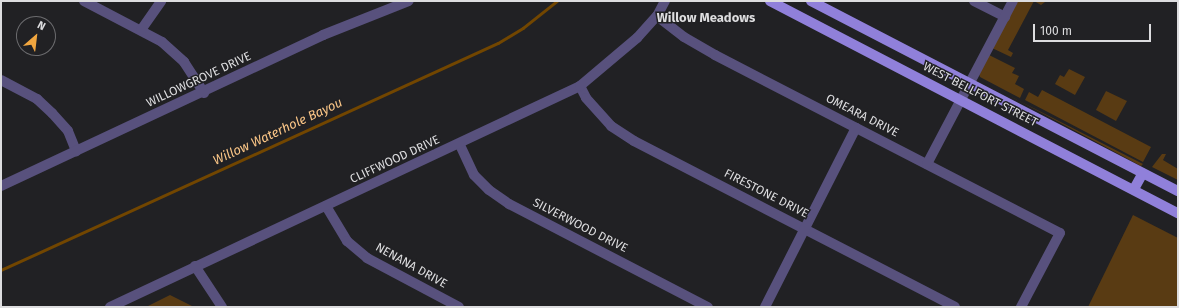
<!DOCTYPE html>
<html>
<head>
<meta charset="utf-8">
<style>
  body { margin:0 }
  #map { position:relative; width:1179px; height:308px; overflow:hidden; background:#212124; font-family:"Fira Sans",sans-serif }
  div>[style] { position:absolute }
  .green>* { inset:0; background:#593b13 }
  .stream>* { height:2.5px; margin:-1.25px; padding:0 1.25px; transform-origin:1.25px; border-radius:1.25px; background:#724600 }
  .minor>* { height:10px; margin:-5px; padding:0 5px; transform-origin:5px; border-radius:5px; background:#58517d }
  .major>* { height:10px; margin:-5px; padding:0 5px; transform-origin:5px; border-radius:5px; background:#9080da }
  span { translate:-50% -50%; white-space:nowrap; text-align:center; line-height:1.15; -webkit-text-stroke:3px #212124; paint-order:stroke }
  .street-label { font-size:12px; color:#dddddf }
  .neighbourhood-label { font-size:13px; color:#dddddf; font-weight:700 }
  .water-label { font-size:13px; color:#fbc687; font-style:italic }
  .frame { position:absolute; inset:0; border:2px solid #dddddf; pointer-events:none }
  .north { position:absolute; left:16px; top:16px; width:40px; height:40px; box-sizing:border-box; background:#212124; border:1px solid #6c6c6f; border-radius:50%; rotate:28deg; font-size:11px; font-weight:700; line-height:16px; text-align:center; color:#dddddf }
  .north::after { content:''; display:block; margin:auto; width:14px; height:18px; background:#f1a63f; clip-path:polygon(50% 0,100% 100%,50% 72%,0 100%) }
  .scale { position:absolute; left:1033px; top:24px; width:118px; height:18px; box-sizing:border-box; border:2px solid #dddddf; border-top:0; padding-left:5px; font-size:12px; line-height:14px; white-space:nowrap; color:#dddddf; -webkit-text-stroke:3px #212124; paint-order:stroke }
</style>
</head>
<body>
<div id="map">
  <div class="green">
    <div style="clip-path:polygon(1016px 1px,1045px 1px,1045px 2px,1041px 5px,1034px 1px,1008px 50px,1013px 53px,1011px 57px,992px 48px)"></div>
    <div style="clip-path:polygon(989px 55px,1015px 68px,1012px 73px,1019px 76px,1015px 84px,1024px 89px,1020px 98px,980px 77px,979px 74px)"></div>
    <div style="clip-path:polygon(1069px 69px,1085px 77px,1075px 95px,1055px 84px,1060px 75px,1064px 77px)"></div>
    <div style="clip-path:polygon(1042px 90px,1151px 147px,1143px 162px,1025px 100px,1029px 92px,1038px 97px)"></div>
    <div style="clip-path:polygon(1106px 91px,1127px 101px,1116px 121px,1096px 110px)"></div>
    <div style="clip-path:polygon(1006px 94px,1045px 114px,1143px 164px,1141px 166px)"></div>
    <div style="clip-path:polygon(1162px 154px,1166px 154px,1163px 160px,1178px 169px,1178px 180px,1152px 167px)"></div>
    <div style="clip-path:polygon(1133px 215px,1178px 238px,1178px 307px,1088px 307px)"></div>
    <div style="clip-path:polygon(170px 295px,194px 307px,146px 307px)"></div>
  </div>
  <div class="stream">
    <div style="left:1px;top:270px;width:546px;rotate:-24.55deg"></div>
    <div style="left:498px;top:43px;width:29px;rotate:-31deg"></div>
    <div style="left:523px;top:28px;width:43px;rotate:-38.5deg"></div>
  </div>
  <div class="minor">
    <div style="left:84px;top:1px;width:88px;rotate:27.7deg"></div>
    <div style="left:162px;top:42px;width:30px;rotate:42deg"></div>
    <div style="left:184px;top:62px;width:37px;rotate:57deg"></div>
    <div style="left:974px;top:1px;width:35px;rotate:27deg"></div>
    <div style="left:657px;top:16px;width:34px;rotate:38deg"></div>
    <div style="left:684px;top:37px;width:36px;rotate:30deg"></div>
    <div style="left:715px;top:55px;width:388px;rotate:27.3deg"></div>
    <div style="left:1060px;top:233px;width:84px;rotate:117.8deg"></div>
    <div style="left:141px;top:30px;width:35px;rotate:-55deg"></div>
    <div style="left:1px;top:80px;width:41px;rotate:27.8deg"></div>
    <div style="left:37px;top:99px;width:21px;rotate:43deg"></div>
    <div style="left:52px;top:113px;width:24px;rotate:48deg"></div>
    <div style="left:68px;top:131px;width:22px;rotate:68deg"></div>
    <div style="left:580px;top:86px;width:13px;rotate:63deg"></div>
    <div style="left:586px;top:98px;width:38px;rotate:48deg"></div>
    <div style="left:611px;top:126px;width:27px;rotate:33deg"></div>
    <div style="left:634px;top:141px;width:361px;rotate:27.3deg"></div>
    <div style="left:460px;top:145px;width:33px;rotate:65deg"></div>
    <div style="left:474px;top:175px;width:21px;rotate:45deg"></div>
    <div style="left:489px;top:190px;width:24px;rotate:35deg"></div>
    <div style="left:509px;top:204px;width:224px;rotate:27.4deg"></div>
    <div style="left:927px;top:164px;width:184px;rotate:-62.2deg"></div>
    <div style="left:1px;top:186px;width:356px;rotate:-25.1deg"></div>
    <div style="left:323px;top:35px;width:92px;rotate:-21.6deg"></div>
    <div style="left:326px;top:206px;width:41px;rotate:59deg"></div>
    <div style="left:347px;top:241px;width:26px;rotate:40deg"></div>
    <div style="left:367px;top:258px;width:104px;rotate:28deg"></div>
    <div style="left:195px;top:266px;width:49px;rotate:56.6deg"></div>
    <div style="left:110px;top:307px;width:519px;rotate:-25.18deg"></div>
    <div style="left:580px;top:86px;width:75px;rotate:-40.1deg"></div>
    <div style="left:637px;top:38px;width:30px;rotate:-48deg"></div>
    <div style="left:657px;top:16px;width:17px;rotate:-62deg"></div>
    <div style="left:765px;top:307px;width:201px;rotate:-63.1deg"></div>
  </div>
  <div class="major">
    <div style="left:770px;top:1px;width:460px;rotate:27.5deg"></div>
    <div style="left:811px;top:1px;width:413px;rotate:27.4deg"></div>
    <div style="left:1134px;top:189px;width:18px;rotate:-61deg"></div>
  </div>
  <div class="street-label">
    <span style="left:199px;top:80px;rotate:-25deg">WILLOWGROVE DRIVE</span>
    <span style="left:980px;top:95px;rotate:27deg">WEST BELLFORT STREET</span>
    <span style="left:862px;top:116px;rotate:27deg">OMEARA DRIVE</span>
    <span style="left:395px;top:160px;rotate:-25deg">CLIFFWOOD DRIVE</span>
    <span style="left:766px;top:194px;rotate:27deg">FIRESTONE DRIVE</span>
    <span style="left:580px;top:226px;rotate:27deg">SILVERWOOD DRIVE</span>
    <span style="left:411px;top:266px;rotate:29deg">NENANA DRIVE</span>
  </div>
  <div class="neighbourhood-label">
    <span style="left:706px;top:18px">Willow Meadows</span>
  </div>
  <div class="water-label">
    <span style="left:278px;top:132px;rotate:-25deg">Willow Waterhole Bayou</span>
  </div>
  <div class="frame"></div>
  <div class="north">N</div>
  <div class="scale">100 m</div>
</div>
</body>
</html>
